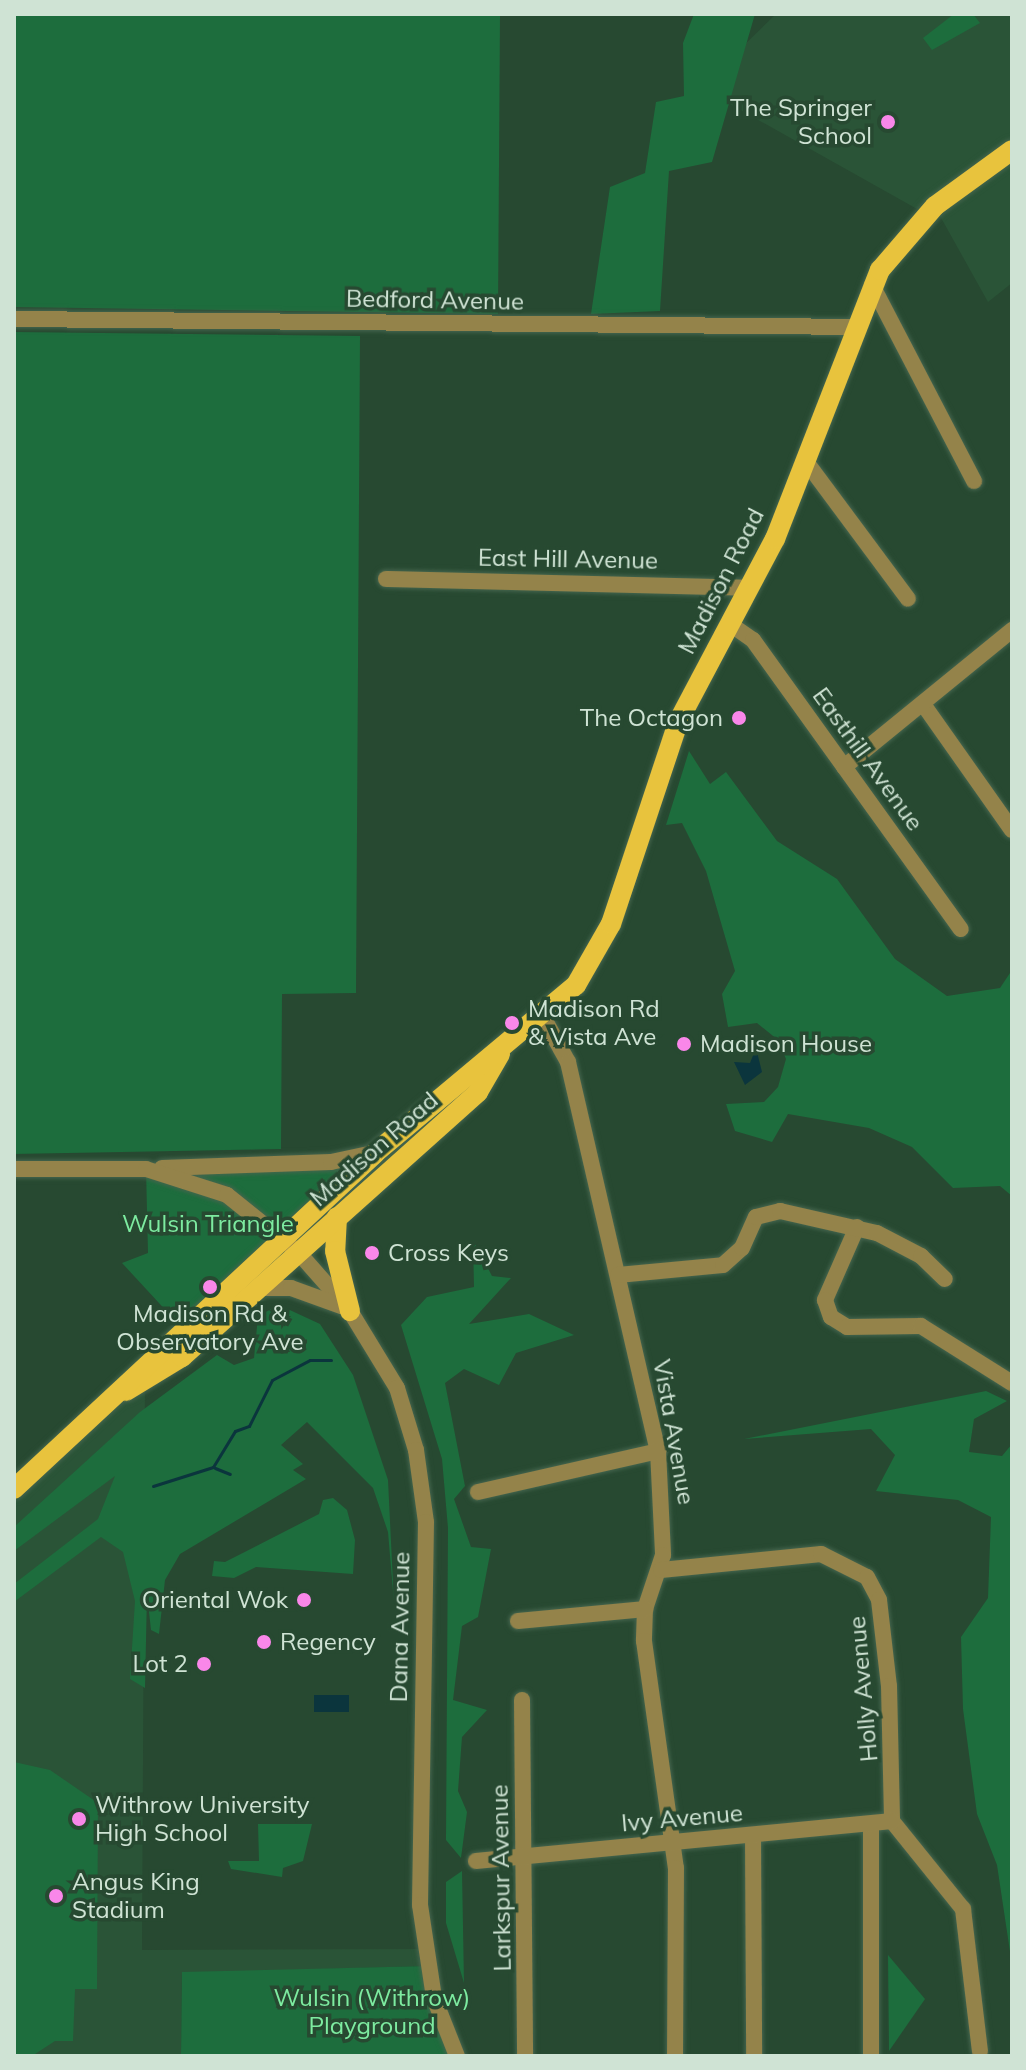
<!DOCTYPE html>
<html>
<head>
<meta charset="utf-8">
<style>
  body { margin:0 }
  #map { position:relative; width:1026px; height:2070px; overflow:hidden; background:#274931; font-family:Mulish,sans-serif }
  div>[style] { position:absolute }
  .built>* { inset:0; background:#2a5437 }
  .green>* { inset:0; background:#1d6d3d }
  .water>* { inset:0; background:#0b353d }
  .stream>* { height:3px; margin:-1.5px; padding:0 1.5px; transform-origin:1.5px; border-radius:1.5px; background:#0b353d }
  .roads { filter:drop-shadow(0 0 2px #45654e) drop-shadow(0 0 2px #45654e) }
  .minor>* { height:16px; margin:-8px; padding:0 8px; transform-origin:8px; border-radius:8px; background:#94834a }
  .major>* { height:20px; margin:-10px; padding:0 10px; transform-origin:10px; border-radius:10px; background:#e8c33d }
  .dots>* { width:22px; height:22px; translate:-50% -50%; box-sizing:border-box; border:4px solid #274931; border-radius:50% }
  span { translate:-50% -50%; white-space:nowrap; text-align:center; line-height:1.15; -webkit-text-stroke:7px #274931; paint-order:stroke }
  .poi-label { font-size:24px; color:#cfe3d4 }
  .right { translate:-100% -50%; text-align:right }
  .left { translate:0 -50%; text-align:left }
  .street-label { font-size:24px; color:#cfe3d4 }
  .park-label { font-size:24px; color:#7deba0 }
  .frame { position:absolute; inset:0; border:16px solid #cfe3d4; pointer-events:none }
</style>
</head>
<body>
<div id="map">
  <div class="built">
    <div style="clip-path:polygon(776px 14px,1012px 14px,1012px 283px,988px 302px,935px 207px,926px 214px,719px 98px,739px 50px)"></div>
    <div style="clip-path:polygon(145px 1382px,142px 1950px,425px 1949px,428px 1966px,182px 1973px,181px 2056px,14px 2056px,14px 1489px)"></div>
  </div>
  <div class="green">
    <div style="clip-path:polygon(14px 14px,500px 14px,498px 314px,14px 307px)"></div>
    <div style="clip-path:polygon(694px 14px,755px 14px,712px 162px,669px 171px,660px 311px,591px 314px,610px 187px,645px 173px,656px 102px,684px 96px,683px 43px)"></div>
    <div style="clip-path:polygon(954px 14px,973px 14px,980px 23px,932px 50px,923px 38px)"></div>
    <div style="clip-path:polygon(14px 332px,360px 336px,356px 993px,282px 994px,281px 1149px,14px 1154px)"></div>
    <div style="clip-path:polygon(689px 751px,710px 784px,726px 772px,777px 841px,837px 879px,895px 959px,947px 996px,1000px 988px,1012px 970px,1012px 1196px,1000px 1186px,953px 1188px,912px 1147px,869px 1128px,788px 1114px,772px 1142px,735px 1131px,726px 1104px,764px 1102px,778px 1087px,786px 1059px,778px 1040px,757px 1023px,728px 1027px,722px 994px,735px 971px,706px 871px,682px 823px,666px 825px)"></div>
    <div style="clip-path:polygon(375px 1153px,183px 1329px,122px 1263px,148px 1253px,146px 1169px)"></div>
    <div style="clip-path:polygon(473px 1240px,492px 1276px,511px 1278px,469px 1324px,529px 1314px,574px 1335px,516px 1353px,499px 1385px,464px 1369px,445px 1383px,465px 1486px,454px 1499px,471px 1547px,491px 1549px,478px 1617px,462px 1626px,453px 1700px,487px 1710px,462px 1737px,458px 1791px,467px 1812px,461px 1858px,446px 1840px,448px 1528px,442px 1459px,401px 1325px,427px 1297px,474px 1287px)"></div>
    <div style="clip-path:polygon(279px 1305px,320px 1324px,353px 1375px,388px 1480px,394px 1603px,388px 1532px,373px 1488px,307px 1422px,281px 1445px,303px 1464px,293px 1470px,306px 1479px,180px 1554px,165px 1580px,159px 1634px,151px 1630px,147px 1594px,145px 1688px,130px 1679px,135px 1601px,123px 1552px,101px 1537px,14px 1602px,14px 1584px,98px 1519px,115px 1476px,14px 1551px,14px 1527px,140px 1412px,217px 1355px,234px 1365px,254px 1358px,258px 1316px)"></div>
    <div style="clip-path:polygon(986px 1391px,1007px 1401px,974px 1419px,969px 1452px,1002px 1456px,1012px 1444px,1012px 1965px,997px 1865px,977px 1814px,963px 1709px,961px 1637px,988px 1598px,991px 1517px,958px 1500px,876px 1491px,895px 1455px,871px 1429px,744px 1439px)"></div>
    <div style="clip-path:polygon(333px 1498px,347px 1510px,355px 1540px,353px 1574px,256px 1567px,234px 1578px,212px 1576px,214px 1561px,225px 1562px,319px 1514px,323px 1500px)"></div>
    <div style="clip-path:polygon(14px 1762px,50px 1770px,98px 1803px,97px 1989px,75px 1989px,73px 2041px,55px 2041px,32px 2056px,14px 2056px)"></div>
    <div style="clip-path:polygon(258px 1824px,312px 1824px,303px 1861px,283px 1868px,282px 1877px,231px 1869px,228px 1861px,259px 1861px)"></div>
    <div style="clip-path:polygon(462px 1871px,464px 1983px,446px 1923px,446px 1882px)"></div>
    <div style="clip-path:polygon(888px 1955px,925px 1999px,889px 2051px)"></div>
    <div style="clip-path:polygon(428px 1966px,457px 2056px,181px 2056px,182px 1972px)"></div>
  </div>
  <div class="water">
    <div style="clip-path:polygon(756px 1048px,762px 1072px,745px 1085px,734px 1062px,750px 1063px)"></div>
    <div style="clip-path:polygon(314px 1695px,349px 1695px,349px 1712px,314px 1712px)"></div>
  </div>
  <div class="stream">
    <div style="left:215px;top:1468px;width:16px;rotate:22deg"></div>
    <div style="left:153px;top:1486px;width:63px;rotate:-17.6deg"></div>
    <div style="left:213px;top:1467px;width:42px;rotate:-58.6deg"></div>
    <div style="left:235px;top:1431px;width:15px;rotate:-20deg"></div>
    <div style="left:249px;top:1426px;width:51px;rotate:-63.4deg"></div>
    <div style="left:272px;top:1380px;width:43px;rotate:-27.8deg"></div>
    <div style="left:310px;top:1360px;width:21px"></div>
  </div>
  <div class="roads">
    <div class="minor">
      <div style="left:872px;top:285px;width:221px;rotate:62.5deg"></div>
      <div style="left:14px;top:319px;width:842px;rotate:0.54deg"></div>
      <div style="left:807px;top:463px;width:169px;rotate:53.4deg"></div>
      <div style="left:386px;top:579px;width:363px;rotate:1.4deg"></div>
      <div style="left:730px;top:624px;width:28px;rotate:35deg"></div>
      <div style="left:753px;top:640px;width:356px;rotate:54.3deg"></div>
      <div style="left:923px;top:704px;width:154px;rotate:54.8deg"></div>
      <div style="left:844px;top:767px;width:217px;rotate:-39.2deg"></div>
      <div style="left:543px;top:1017px;width:51px;rotate:60.9deg"></div>
      <div style="left:568px;top:1062px;width:399px;rotate:77deg"></div>
      <div style="left:658px;top:1451px;width:104px;rotate:87.2deg"></div>
      <div style="left:663px;top:1555px;width:57px;rotate:108.4deg"></div>
      <div style="left:645px;top:1609px;width:32px;rotate:92deg"></div>
      <div style="left:644px;top:1641px;width:229px;rotate:82deg"></div>
      <div style="left:676px;top:1868px;width:188px;rotate:90.3deg"></div>
      <div style="left:162px;top:1168px;width:169px;rotate:-2deg"></div>
      <div style="left:331px;top:1162px;width:43px;rotate:-12.1deg"></div>
      <div style="left:14px;top:1169px;width:132px"></div>
      <div style="left:146px;top:1169px;width:85px;rotate:17.8deg"></div>
      <div style="left:227px;top:1195px;width:91px;rotate:38.8deg"></div>
      <div style="left:298px;top:1252px;width:79px;rotate:48.6deg"></div>
      <div style="left:350px;top:1311px;width:90px;rotate:58.6deg"></div>
      <div style="left:397px;top:1388px;width:65px;rotate:73deg"></div>
      <div style="left:416px;top:1450px;width:73px;rotate:82.1deg"></div>
      <div style="left:426px;top:1522px;width:383px;rotate:90.9deg"></div>
      <div style="left:420px;top:1905px;width:94px;rotate:81.4deg"></div>
      <div style="left:434px;top:1998px;width:62px;rotate:68.4deg"></div>
      <div style="left:857px;top:1227px;width:80px;rotate:113.7deg"></div>
      <div style="left:825px;top:1300px;width:18px;rotate:71deg"></div>
      <div style="left:831px;top:1317px;width:19px;rotate:32deg"></div>
      <div style="left:847px;top:1327px;width:74px;rotate:-0.8deg"></div>
      <div style="left:921px;top:1326px;width:107px;rotate:32.1deg"></div>
      <div style="left:618px;top:1275px;width:105px;rotate:-5.4deg"></div>
      <div style="left:723px;top:1265px;width:25px;rotate:-42deg"></div>
      <div style="left:742px;top:1248px;width:34px;rotate:-66deg"></div>
      <div style="left:756px;top:1217px;width:25px;rotate:-14deg"></div>
      <div style="left:780px;top:1211px;width:99px;rotate:12.8deg"></div>
      <div style="left:877px;top:1233px;width:50px;rotate:27.6deg"></div>
      <div style="left:921px;top:1256px;width:33px;rotate:44deg"></div>
      <div style="left:258px;top:1288px;width:33px"></div>
      <div style="left:291px;top:1288px;width:53px;rotate:19.8deg"></div>
      <div style="left:478px;top:1492px;width:185px;rotate:-12.8deg"></div>
      <div style="left:661px;top:1570px;width:161px;rotate:-5.7deg"></div>
      <div style="left:821px;top:1554px;width:51px;rotate:26.6deg"></div>
      <div style="left:867px;top:1577px;width:26px;rotate:62deg"></div>
      <div style="left:879px;top:1600px;width:87px;rotate:83.4deg"></div>
      <div style="left:889px;top:1686px;width:135px;rotate:88.7deg"></div>
      <div style="left:518px;top:1621px;width:128px;rotate:-5.4deg"></div>
      <div style="left:522px;top:1700px;width:356px;rotate:89.5deg"></div>
      <div style="left:892px;top:1821px;width:113px;rotate:51.1deg"></div>
      <div style="left:963px;top:1909px;width:143px;rotate:83.2deg"></div>
      <div style="left:871px;top:1824px;width:232px;rotate:90deg"></div>
      <div style="left:753px;top:1835px;width:221px;rotate:89.7deg"></div>
      <div style="left:476px;top:1861px;width:418px;rotate:-5.5deg"></div>
    </div>
    <div class="major">
      <div style="left:337px;top:1217px;width:34px;rotate:93deg"></div>
      <div style="left:335px;top:1251px;width:62px;rotate:76deg"></div>
      <div style="left:126px;top:1391px;width:66px;rotate:-31.3deg"></div>
      <div style="left:182px;top:1357px;width:397px;rotate:-41.8deg"></div>
      <div style="left:478px;top:1092px;width:44px;rotate:-59.9deg"></div>
      <div style="left:14px;top:1489px;width:493px;rotate:-42.9deg"></div>
      <div style="left:375px;top:1153px;width:262px;rotate:-39.9deg"></div>
      <div style="left:576px;top:985px;width:70px;rotate:-60.2deg"></div>
      <div style="left:611px;top:924px;width:215px;rotate:-71.6deg"></div>
      <div style="left:679px;top:720px;width:205px;rotate:-62.1deg"></div>
      <div style="left:775px;top:539px;width:289px;rotate:-68.7deg"></div>
      <div style="left:880px;top:270px;width:84px;rotate:-49.3deg"></div>
      <div style="left:935px;top:206px;width:95px;rotate:-36deg"></div>
    </div>
  </div>
  <div class="dots">
    <div style="left:888px;top:122px;background:#f987e9"></div>
    <div style="left:739px;top:718px;background:#f987e9"></div>
    <div style="left:512px;top:1023px;background:#f987e9"></div>
    <div style="left:684px;top:1044px;background:#f987e9"></div>
    <div style="left:372px;top:1253px;background:#f987e9"></div>
    <div style="left:210px;top:1287px;background:#f987e9"></div>
    <div style="left:304px;top:1600px;background:#f987e9"></div>
    <div style="left:264px;top:1642px;background:#f987e9"></div>
    <div style="left:204px;top:1664px;background:#f987e9"></div>
    <div style="left:79px;top:1819px;background:#f987e9"></div>
    <div style="left:56px;top:1896px;background:#f987e9"></div>
  </div>
  <div class="poi-label">
    <span class="right" style="left:872px;top:122px">The Springer<br>School</span>
    <span class="right" style="left:723px;top:718px">The Octagon</span>
    <span class="left" style="left:528px;top:1023px">Madison Rd<br>&amp; Vista Ave</span>
    <span class="left" style="left:700px;top:1044px">Madison House</span>
    <span class="left" style="left:388px;top:1253px">Cross Keys</span>
    <span style="left:210px;top:1328px">Madison Rd &amp;<br>Observatory Ave</span>
    <span class="right" style="left:288px;top:1600px">Oriental Wok</span>
    <span class="left" style="left:280px;top:1642px">Regency</span>
    <span class="right" style="left:188px;top:1664px">Lot 2</span>
    <span class="left" style="left:95px;top:1819px">Withrow University<br>High School</span>
    <span class="left" style="left:72px;top:1896px">Angus King<br>Stadium</span>
  </div>
  <div class="street-label">
    <span style="left:435px;top:300px;rotate:1deg">Bedford Avenue</span>
    <span style="left:568px;top:559px;rotate:1deg">East Hill Avenue</span>
    <span style="left:721px;top:581px;rotate:-63deg">Madison Road</span>
    <span style="left:868px;top:759px;rotate:54deg">Easthill Avenue</span>
    <span style="left:374px;top:1149px;rotate:-41deg">Madison Road</span>
    <span style="left:674px;top:1432px;rotate:80deg">Vista Avenue</span>
    <span style="left:400px;top:1627px;rotate:-89deg">Dana Avenue</span>
    <span style="left:863px;top:1689px;rotate:-95deg">Holly Avenue</span>
    <span style="left:682px;top:1818px;rotate:-5deg">Ivy Avenue</span>
    <span style="left:501px;top:1878px;rotate:-91deg">Larkspur Avenue</span>
  </div>
  <div class="park-label">
    <span style="left:208px;top:1224px">Wulsin Triangle</span>
    <span style="left:372px;top:2012px">Wulsin (Withrow)<br>Playground</span>
  </div>
  <div class="frame"></div>
</div>
</body>
</html>
